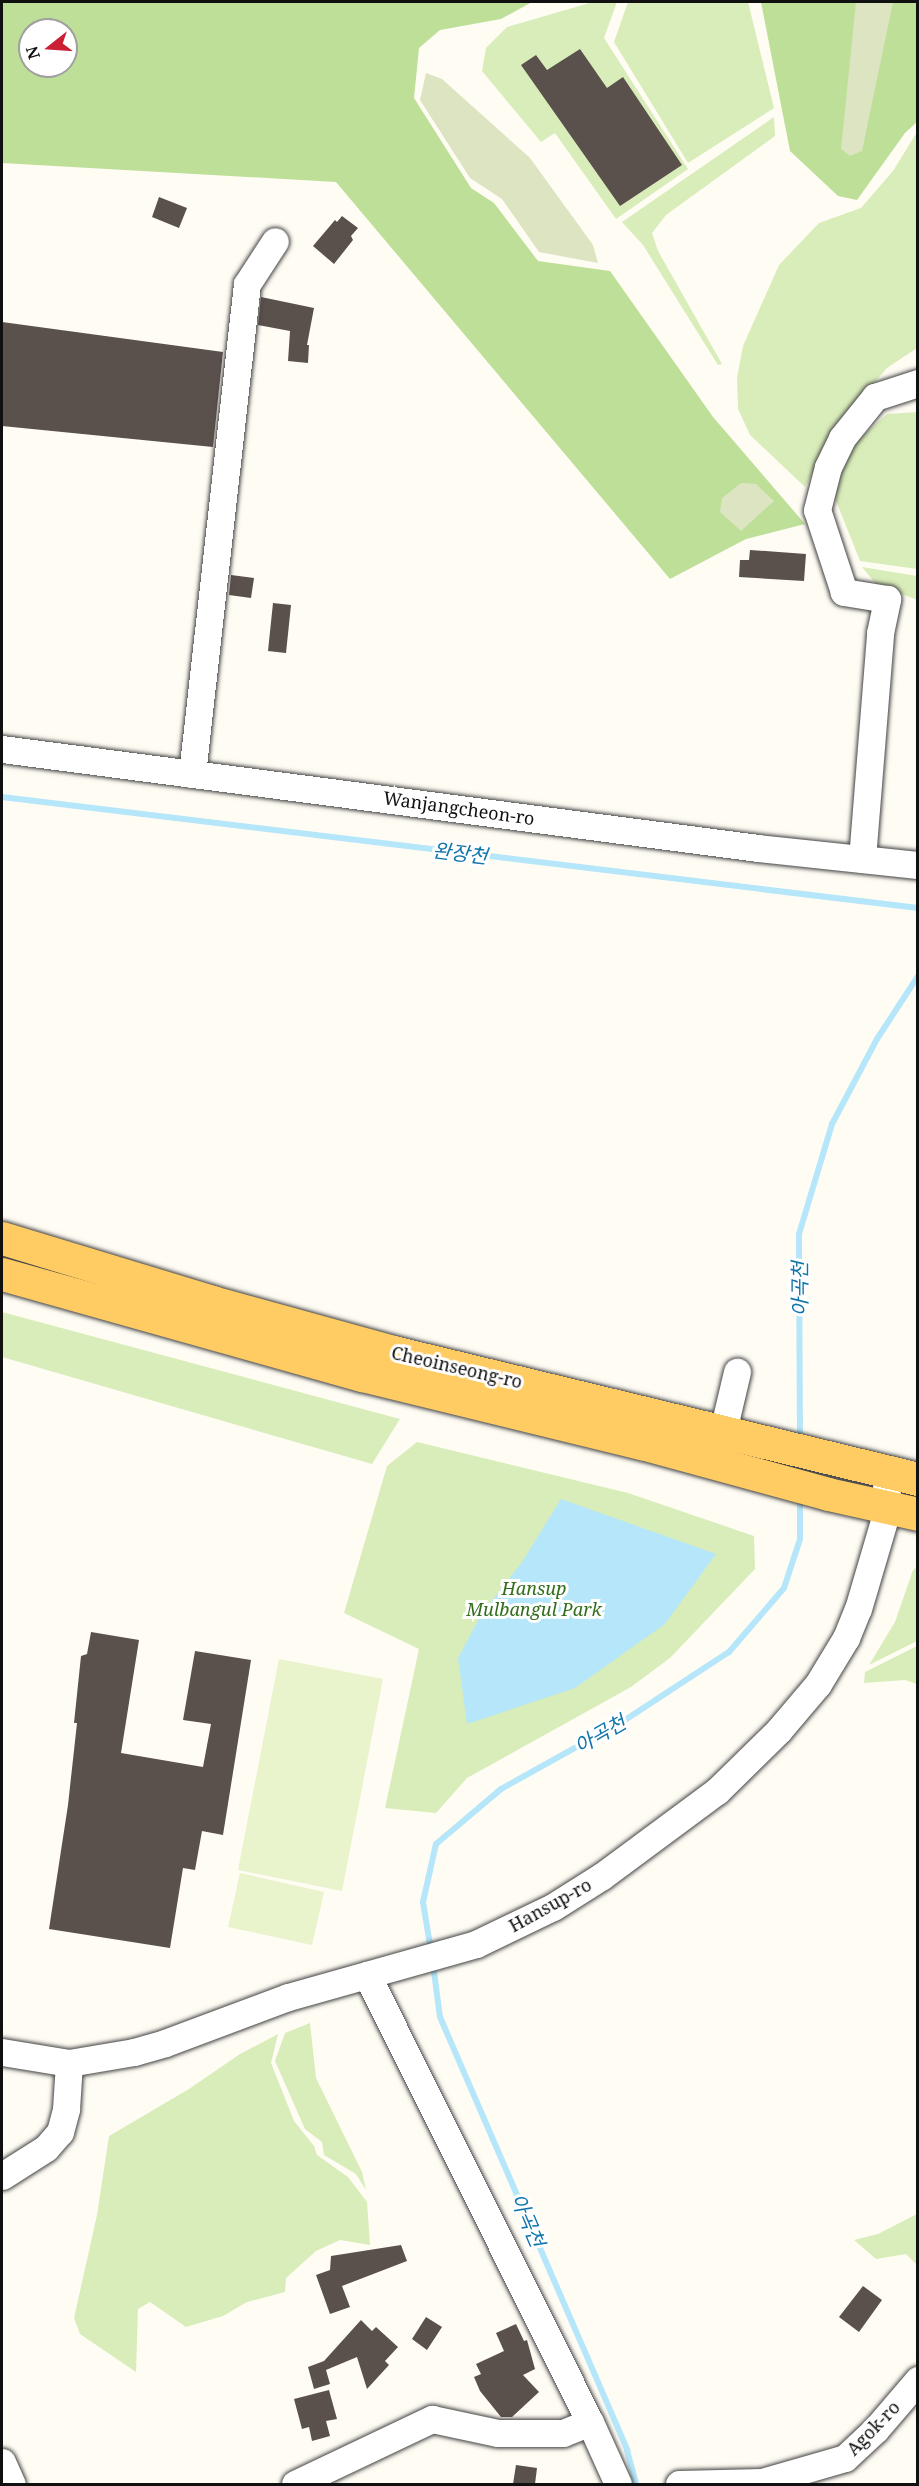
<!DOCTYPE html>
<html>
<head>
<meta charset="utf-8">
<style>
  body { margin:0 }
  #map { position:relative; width:919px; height:2486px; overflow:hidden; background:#fffcf4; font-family:"Noto Serif","Noto Sans KR",serif }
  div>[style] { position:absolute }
  .green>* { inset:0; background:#d9edba }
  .forest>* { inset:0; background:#bedf98 }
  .cemetery>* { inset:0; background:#dce4c2 }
  .pitch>* { inset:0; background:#e9f3cc }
  .water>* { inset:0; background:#b5e6fa }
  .stream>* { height:6px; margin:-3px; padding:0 3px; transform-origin:3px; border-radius:3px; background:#b5e6fa }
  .building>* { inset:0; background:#5a504c }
  .roads { filter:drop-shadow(0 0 2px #434343) drop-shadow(0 0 2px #434343) }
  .minor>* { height:27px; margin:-13.5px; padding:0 13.5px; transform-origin:13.5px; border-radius:13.5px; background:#fff }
  .major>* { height:33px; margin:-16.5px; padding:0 16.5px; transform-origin:16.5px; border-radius:16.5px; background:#ffcc64 }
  span { translate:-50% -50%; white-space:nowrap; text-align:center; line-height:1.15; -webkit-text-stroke:6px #fff; paint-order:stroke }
  .street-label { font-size:18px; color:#101010 }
  .park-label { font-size:18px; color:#336e1b; font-style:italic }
  .water-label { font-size:20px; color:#1075ab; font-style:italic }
  .frame { position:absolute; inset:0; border:3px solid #101010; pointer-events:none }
  .north { position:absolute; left:18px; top:18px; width:60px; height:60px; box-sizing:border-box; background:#fff; border:2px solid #9f9f9f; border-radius:50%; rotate:253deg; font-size:16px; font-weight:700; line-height:24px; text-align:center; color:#101010 }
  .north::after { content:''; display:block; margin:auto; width:21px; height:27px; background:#ca1f35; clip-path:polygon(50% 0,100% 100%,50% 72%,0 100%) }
</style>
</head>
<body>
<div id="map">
  <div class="green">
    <div style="clip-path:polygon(593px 2px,617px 2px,604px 38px,688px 169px,616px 219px,555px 133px,541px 142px,482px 71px,486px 48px,507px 27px)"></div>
    <div style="clip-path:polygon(628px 2px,748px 2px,774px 108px,688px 163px,614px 42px)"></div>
    <div style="clip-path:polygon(774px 117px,775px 136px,666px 215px,652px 233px,658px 251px,722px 364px,718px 365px,643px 245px,622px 222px)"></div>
    <div style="clip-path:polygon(917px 132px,917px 348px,887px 368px,838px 425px,805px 487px,750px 435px,738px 409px,737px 378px,743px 346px,779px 265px,819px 223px,861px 208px,893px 171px)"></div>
    <div style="clip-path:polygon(917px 412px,917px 569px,860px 561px,834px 496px,844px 453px,887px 414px)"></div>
    <div style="clip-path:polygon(862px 567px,917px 576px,917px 600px,876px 584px)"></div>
    <div style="clip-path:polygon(2px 1312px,400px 1419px,372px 1464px,2px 1357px)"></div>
    <div style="clip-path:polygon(417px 1442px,628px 1493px,754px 1536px,755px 1569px,670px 1658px,631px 1687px,467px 1778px,436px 1813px,385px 1808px,419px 1649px,344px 1613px,387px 1466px)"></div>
    <div style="clip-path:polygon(917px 1567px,917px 1641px,869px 1665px,895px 1622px,913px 1570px)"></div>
    <div style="clip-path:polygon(917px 1646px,917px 1684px,905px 1680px,864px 1683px,865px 1672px)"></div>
    <div style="clip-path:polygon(310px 2023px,316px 2078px,362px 2172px,366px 2190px,356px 2174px,324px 2155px,322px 2142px,305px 2129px,275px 2061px,285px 2033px)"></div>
    <div style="clip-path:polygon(278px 2034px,271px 2063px,294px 2121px,314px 2146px,317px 2155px,348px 2177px,367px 2202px,370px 2245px,340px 2240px,316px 2251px,286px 2278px,285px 2292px,247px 2302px,223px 2316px,186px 2327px,150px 2302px,138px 2309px,136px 2372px,80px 2334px,74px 2318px,97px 2215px,109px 2136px,189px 2089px,240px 2054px)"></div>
    <div style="clip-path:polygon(917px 2214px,916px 2264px,906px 2254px,876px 2259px,854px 2240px,878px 2234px)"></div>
  </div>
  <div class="forest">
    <div style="clip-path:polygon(evenodd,2px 2px,532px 2px,501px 19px,440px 30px,419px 48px,414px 98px,471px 188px,494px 203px,538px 261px,610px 271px,713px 417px,805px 524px,746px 539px,670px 579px,336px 182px,2px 163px,2px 2px,30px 30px,66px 30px,66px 66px,30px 66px,30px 30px)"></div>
    <div style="clip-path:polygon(761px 2px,917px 2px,917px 122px,905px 133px,857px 200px,838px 196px,790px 151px)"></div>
  </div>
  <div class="cemetery">
    <div style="clip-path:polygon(856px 2px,893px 2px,862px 151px,850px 156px,841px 149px)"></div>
    <div style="clip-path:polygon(426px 73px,442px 79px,530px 158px,593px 245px,598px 263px,539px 252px,502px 199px,470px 178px,420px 100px)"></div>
    <div style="clip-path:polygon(741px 483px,756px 484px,774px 501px,741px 531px,720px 512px,722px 498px)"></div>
  </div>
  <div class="pitch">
    <div style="clip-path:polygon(279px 1659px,383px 1679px,342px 1891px,238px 1870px)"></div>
    <div style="clip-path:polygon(240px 1873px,324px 1892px,312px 1945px,228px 1927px)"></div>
  </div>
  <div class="water">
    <div style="clip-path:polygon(561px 1499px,716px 1554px,665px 1624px,575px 1688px,467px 1724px,458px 1658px,481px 1615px,522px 1562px)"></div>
  </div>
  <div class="stream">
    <div style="left:2px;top:797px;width:923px;rotate:6.91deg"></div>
    <div style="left:800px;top:1439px;width:205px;rotate:-90.3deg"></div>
    <div style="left:799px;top:1234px;width:115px;rotate:-73.3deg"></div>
    <div style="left:832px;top:1124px;width:96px;rotate:-62.1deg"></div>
    <div style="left:877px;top:1039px;width:75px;rotate:-56.9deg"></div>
    <div style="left:431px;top:1951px;width:50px;rotate:-99.3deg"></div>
    <div style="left:423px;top:1902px;width:59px;rotate:-77.4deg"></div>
    <div style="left:436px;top:1844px;width:85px;rotate:-40.2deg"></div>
    <div style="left:501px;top:1789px;width:142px;rotate:-29.1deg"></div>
    <div style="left:625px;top:1720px;width:124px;rotate:-33.2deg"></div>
    <div style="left:729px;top:1652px;width:84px;rotate:-49.3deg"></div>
    <div style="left:784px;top:1588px;width:52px;rotate:-71.9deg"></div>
    <div style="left:800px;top:1539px;width:41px;rotate:-90deg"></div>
    <div style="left:433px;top:1964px;width:53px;rotate:82.5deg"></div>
    <div style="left:440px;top:2017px;width:472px;rotate:66.6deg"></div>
    <div style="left:627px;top:2450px;width:35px;rotate:75deg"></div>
  </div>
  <div class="building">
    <div style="clip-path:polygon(580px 49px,607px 88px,623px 77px,682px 165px,620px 206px,521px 65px,536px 55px,547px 70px)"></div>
    <div style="clip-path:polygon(159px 197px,187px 208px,179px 228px,152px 217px)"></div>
    <div style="clip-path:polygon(342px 216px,358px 228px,351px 236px,353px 240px,334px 264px,313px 246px,335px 220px,337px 222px)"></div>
    <div style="clip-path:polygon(261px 297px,314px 308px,307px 345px,309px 345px,308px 363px,288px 361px,290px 331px,258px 325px)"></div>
    <div style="clip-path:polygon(2px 322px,223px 352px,213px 447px,2px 426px)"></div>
    <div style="clip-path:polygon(750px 550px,806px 554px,804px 581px,739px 577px,740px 560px,749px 560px)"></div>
    <div style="clip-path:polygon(231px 575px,254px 578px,251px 598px,229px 595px)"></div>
    <div style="clip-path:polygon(273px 603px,291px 605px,286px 653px,268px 651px)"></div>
    <div style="clip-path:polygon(91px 1632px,139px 1640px,121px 1753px,203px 1767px,211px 1724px,183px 1720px,195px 1651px,251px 1660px,223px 1835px,202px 1831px,195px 1870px,183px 1868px,170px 1948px,49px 1929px,68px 1805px,77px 1723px,74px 1723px,81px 1656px,87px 1654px)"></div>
    <div style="clip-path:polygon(401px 2245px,407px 2261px,342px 2286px,350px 2307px,330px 2314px,316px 2275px,330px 2270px,331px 2256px)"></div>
    <div style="clip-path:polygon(863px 2286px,882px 2300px,859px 2332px,839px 2317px)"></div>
    <div style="clip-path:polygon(426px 2317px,442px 2327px,427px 2350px,412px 2339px)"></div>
    <div style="clip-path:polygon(361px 2320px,372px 2331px,376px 2327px,398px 2347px,385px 2361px,389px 2365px,367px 2389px,357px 2357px,326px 2370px,330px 2384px,314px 2389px,308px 2367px,324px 2361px)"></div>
    <div style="clip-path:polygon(516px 2324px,524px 2341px,527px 2340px,535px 2369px,523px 2375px,539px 2392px,512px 2417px,501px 2417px,480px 2391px,474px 2377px,481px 2374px,476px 2364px,504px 2351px,496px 2333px)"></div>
    <div style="clip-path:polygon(329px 2390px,337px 2419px,326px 2421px,330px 2436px,312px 2441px,309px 2427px,302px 2429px,294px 2399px)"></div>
    <div style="clip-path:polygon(516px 2465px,537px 2468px,535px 2484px,513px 2484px)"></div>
  </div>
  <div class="roads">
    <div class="minor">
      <div style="left:2px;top:749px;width:762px;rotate:7.46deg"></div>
      <div style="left:758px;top:848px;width:161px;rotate:6.1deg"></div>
      <div style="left:192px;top:774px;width:493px;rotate:-83.6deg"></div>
      <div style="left:247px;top:284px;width:51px;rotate:-56.9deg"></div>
      <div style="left:862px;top:859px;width:227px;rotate:-85.4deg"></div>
      <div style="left:880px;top:633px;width:35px;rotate:-78deg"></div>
      <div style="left:887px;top:599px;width:44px;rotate:-170.8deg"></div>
      <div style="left:844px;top:592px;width:86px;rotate:-108.2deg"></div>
      <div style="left:817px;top:510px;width:44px;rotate:-75.7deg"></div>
      <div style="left:828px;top:467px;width:32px;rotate:-64deg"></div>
      <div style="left:842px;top:438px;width:53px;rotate:-51.2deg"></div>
      <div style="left:875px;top:397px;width:45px;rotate:-18deg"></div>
      <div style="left:723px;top:1431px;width:61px;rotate:-76.7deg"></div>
      <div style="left:367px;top:1975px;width:500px;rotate:63.5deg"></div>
      <div style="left:590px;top:2422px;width:68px;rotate:65.7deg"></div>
      <div style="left:2px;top:2052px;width:68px;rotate:9.3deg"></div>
      <div style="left:69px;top:2063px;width:66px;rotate:-9.6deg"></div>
      <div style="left:134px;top:2052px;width:32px;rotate:-16deg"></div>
      <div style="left:165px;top:2043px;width:131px;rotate:-20.5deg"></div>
      <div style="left:288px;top:1997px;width:195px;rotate:-15.7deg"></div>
      <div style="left:476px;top:1944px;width:85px;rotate:-25.7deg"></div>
      <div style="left:553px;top:1907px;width:58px;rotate:-32.3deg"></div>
      <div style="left:602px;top:1876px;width:143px;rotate:-36.5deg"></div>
      <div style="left:717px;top:1791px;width:87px;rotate:-44.5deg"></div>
      <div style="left:779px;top:1730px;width:60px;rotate:-49.7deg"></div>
      <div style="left:818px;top:1684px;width:54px;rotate:-58.7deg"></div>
      <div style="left:846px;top:1638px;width:31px;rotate:-68deg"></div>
      <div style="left:858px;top:1609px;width:106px;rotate:-73.6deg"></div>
      <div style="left:888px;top:1507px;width:36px;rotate:-95deg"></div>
      <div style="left:2px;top:2176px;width:52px;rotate:-32.5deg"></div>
      <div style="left:46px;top:2148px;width:21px;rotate:-49deg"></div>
      <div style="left:60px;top:2132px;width:24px;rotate:-75deg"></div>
      <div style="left:66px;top:2109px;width:46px;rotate:-86.3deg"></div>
      <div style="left:2px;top:2462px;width:24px;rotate:66deg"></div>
      <div style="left:295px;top:2484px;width:152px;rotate:-25.4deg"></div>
      <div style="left:432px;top:2419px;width:67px;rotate:12deg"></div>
      <div style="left:498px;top:2433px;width:65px"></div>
      <div style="left:563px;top:2433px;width:29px;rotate:-22deg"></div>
      <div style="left:679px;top:2484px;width:83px;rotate:-1.4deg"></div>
      <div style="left:762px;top:2482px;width:86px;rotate:-16.1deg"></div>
      <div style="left:845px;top:2458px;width:42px;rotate:-43.1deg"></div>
      <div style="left:876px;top:2429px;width:65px;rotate:-49.4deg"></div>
    </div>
    <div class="major">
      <div style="left:2px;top:1238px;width:220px;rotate:16.9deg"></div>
      <div style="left:212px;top:1302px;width:188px;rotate:15.4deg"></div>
      <div style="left:393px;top:1352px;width:540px;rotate:13.6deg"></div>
      <div style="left:2px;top:1274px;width:374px;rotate:15.7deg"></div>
      <div style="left:362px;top:1375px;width:288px;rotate:13.7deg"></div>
      <div style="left:642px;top:1443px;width:193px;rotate:15.3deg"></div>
      <div style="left:828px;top:1494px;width:92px;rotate:12.5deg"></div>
    </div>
  </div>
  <div class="street-label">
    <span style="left:459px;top:808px;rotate:8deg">Wanjangcheon-ro</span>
    <span style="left:457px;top:1367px;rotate:13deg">Cheoinseong-ro</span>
    <span style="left:550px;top:1905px;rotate:-29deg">Hansup-ro</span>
    <span style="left:873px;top:2428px;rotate:-46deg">Agok-ro</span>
  </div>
  <div class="park-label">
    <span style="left:534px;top:1599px">Hansup<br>Mulbangul Park</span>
  </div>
  <div class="water-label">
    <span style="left:460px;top:853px;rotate:7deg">완장천</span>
    <span style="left:799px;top:1289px;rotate:-90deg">아곡천</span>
    <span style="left:600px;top:1734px;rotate:-30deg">아곡천</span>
    <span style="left:528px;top:2220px;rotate:67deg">아곡천</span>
  </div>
  <div class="frame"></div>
  <div class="north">N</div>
</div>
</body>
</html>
